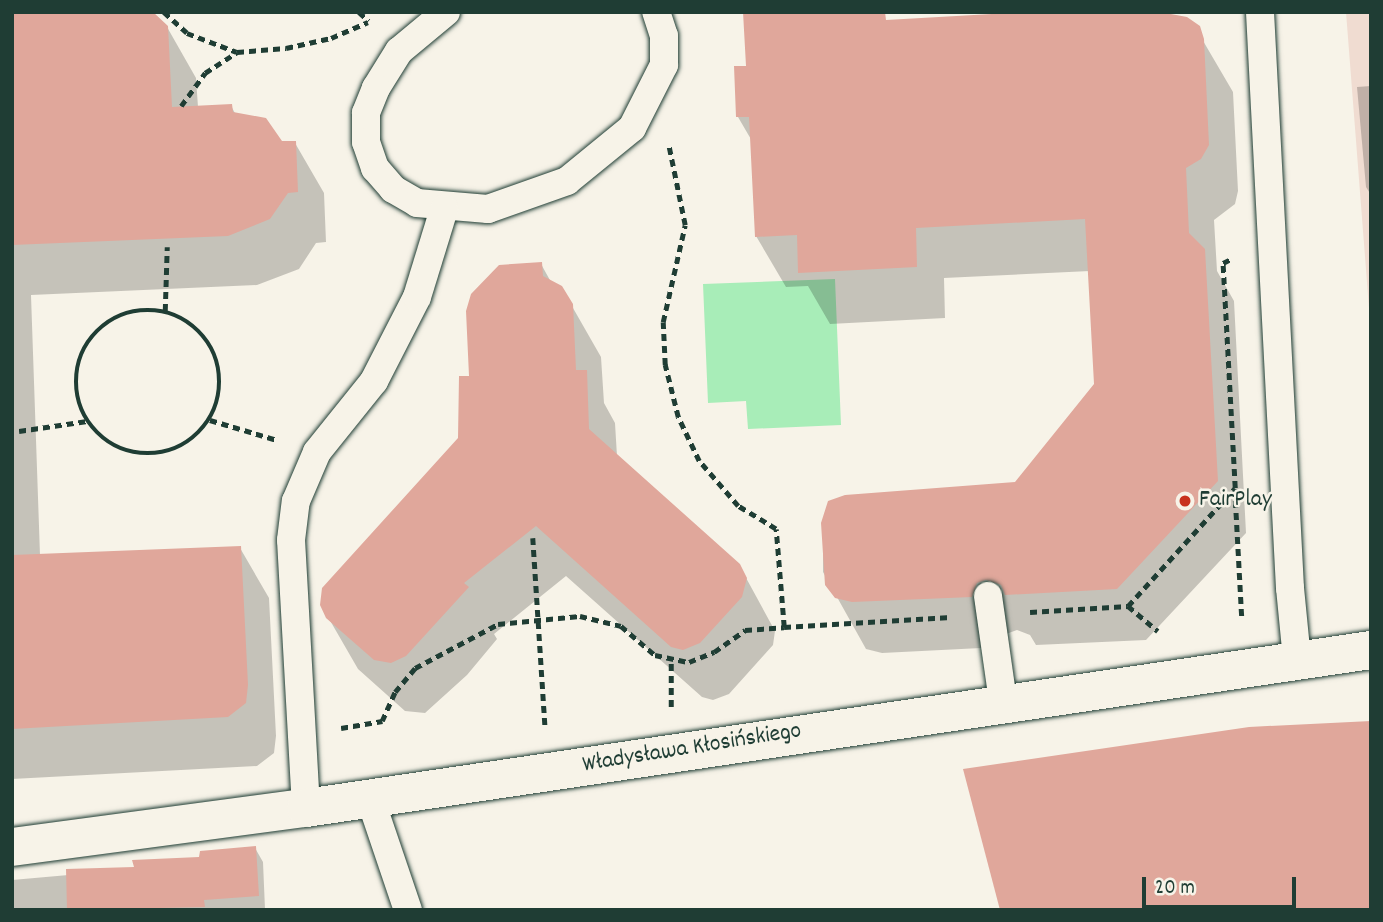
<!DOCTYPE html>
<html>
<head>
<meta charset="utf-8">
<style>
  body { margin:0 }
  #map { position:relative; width:1383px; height:922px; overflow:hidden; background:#f7f3e8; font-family:Dekko,sans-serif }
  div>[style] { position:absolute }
  .built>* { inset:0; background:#f0dcd1 }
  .green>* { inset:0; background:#a8edb8 }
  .shadow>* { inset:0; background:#0003 }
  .building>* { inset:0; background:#e0a79b }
  .path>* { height:4.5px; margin-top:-2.25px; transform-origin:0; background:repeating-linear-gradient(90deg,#1f3d34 0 7px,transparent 0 12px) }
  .path>.ring { margin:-2.25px; padding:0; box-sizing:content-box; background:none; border:4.5px solid #1f3d34; border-radius:50% }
  .roads { filter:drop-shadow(0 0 2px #1f3d34) drop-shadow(0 0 2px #1f3d34) }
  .service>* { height:28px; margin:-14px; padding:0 14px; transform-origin:14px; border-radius:14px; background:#f7f3e8 }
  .minor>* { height:38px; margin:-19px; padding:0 19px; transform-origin:19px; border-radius:19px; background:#f7f3e8 }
  .dots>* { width:19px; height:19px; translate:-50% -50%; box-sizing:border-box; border:4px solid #f7f3e8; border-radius:50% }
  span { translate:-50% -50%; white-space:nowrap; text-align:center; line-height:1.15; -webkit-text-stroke:5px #f7f3e8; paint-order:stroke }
  .poi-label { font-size:24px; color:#1f3d34 }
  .left { translate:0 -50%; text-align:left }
  .street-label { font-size:24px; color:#1f3d34 }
  .frame { position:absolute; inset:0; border:14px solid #1f3d34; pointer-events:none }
  .scale { position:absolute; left:1142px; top:877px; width:154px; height:32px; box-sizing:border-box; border:4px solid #1f3d34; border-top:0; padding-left:9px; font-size:21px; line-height:24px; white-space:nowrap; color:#1f3d34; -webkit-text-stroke:5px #f7f3e8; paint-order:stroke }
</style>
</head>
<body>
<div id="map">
  <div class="built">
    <div style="clip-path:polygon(1346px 12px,1371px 12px,1369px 308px)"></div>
  </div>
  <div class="green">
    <div style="clip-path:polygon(835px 279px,841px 425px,748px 429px,746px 401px,708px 403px,703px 284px)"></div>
  </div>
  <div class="shadow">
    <div style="clip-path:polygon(12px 12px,167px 27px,196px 78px,198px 107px,231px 106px,236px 115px,281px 143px,295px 143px,324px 193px,326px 242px,316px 243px,299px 269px,257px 285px,31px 295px,40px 555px,240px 548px,269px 598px,276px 736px,274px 753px,257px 766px,12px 779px)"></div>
    <div style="clip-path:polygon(1192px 22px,1233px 92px,1238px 191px,1235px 204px,1214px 220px,1217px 271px,1234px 301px,1246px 533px,1146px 640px,1036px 645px,1030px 635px,1017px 630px,1006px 634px,1001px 647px,882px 653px,866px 649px,823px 572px,823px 523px,1016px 483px,1095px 384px,1090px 271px,944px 278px,945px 318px,830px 324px,808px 286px,786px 287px,756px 236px,752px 141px,738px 117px,748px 67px,863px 24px)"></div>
    <div style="clip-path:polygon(1371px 86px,1371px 195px,1366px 187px,1357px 87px)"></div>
    <div style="clip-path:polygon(541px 264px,551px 282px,561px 287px,601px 357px,604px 403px,615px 423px,617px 456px,739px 565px,775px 631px,773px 645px,729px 694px,713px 700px,702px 697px,566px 576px,494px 634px,497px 639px,467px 675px,425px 713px,405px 711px,358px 669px,328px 617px,460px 438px,471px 377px)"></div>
    <div style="clip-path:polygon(255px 848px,263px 862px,265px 909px,12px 910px,12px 880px,136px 869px)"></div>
  </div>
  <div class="building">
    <div style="clip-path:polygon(12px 12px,153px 12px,168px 26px,172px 107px,232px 104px,233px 112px,266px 118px,282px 141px,296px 141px,298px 192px,288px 193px,270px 219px,228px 236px,12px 245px)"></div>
    <div style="clip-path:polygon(743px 12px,885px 12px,886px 20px,1029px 12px,1160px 12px,1187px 17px,1200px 26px,1204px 39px,1209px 145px,1201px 159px,1186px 168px,1189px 233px,1205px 249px,1218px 481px,1117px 589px,1005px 595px,1001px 585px,986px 580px,977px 583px,972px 597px,852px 602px,835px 598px,825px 585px,821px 523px,828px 501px,845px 495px,1015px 482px,1094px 384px,1085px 219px,916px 228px,917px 267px,798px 273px,797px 235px,755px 237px,749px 117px,736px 117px,734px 66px,746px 66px)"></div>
    <div style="clip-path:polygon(542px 262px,543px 276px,562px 286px,573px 304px,576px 370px,587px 370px,589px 429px,740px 564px,747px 578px,742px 597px,700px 643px,683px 650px,671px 647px,536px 526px,464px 583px,469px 587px,406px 656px,391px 663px,374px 660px,326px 618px,320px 605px,322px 588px,458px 438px,459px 376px,469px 376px,466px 311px,471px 294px,499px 265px)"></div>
    <div style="clip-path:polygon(241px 546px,248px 685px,246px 703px,228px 717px,12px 729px,12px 555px)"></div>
    <div style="clip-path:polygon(1371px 721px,1371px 910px,1000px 910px,963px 769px,1249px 727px)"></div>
    <div style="clip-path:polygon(256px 846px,259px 896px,204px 900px,205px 907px,67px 910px,66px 869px,134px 867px,132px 860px,199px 857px,200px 851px)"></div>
  </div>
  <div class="path">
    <div style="left:164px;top:12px;width:31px;rotate:42deg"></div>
    <div style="left:187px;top:33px;width:53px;rotate:20.8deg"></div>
    <div style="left:237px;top:52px;width:49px;rotate:-4.7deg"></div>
    <div style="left:286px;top:48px;width:46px;rotate:-12.5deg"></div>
    <div style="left:331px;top:38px;width:40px;rotate:-23.4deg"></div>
    <div style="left:359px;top:12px;width:13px;rotate:42deg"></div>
    <div style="left:181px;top:106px;width:41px;rotate:-54deg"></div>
    <div style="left:205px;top:73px;width:38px;rotate:-33deg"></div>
    <div class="ring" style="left:76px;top:310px;width:139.5px;height:139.5px"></div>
    <div style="left:165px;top:311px;width:64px;rotate:-88.2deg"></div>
    <div style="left:210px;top:420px;width:70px;rotate:16.6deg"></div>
    <div style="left:19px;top:431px;width:69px;rotate:-8.4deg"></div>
    <div style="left:1235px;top:489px;width:130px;rotate:86.9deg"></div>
    <div style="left:533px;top:538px;width:188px;rotate:86.3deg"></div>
    <div style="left:1128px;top:606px;width:39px;rotate:40deg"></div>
    <div style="left:1030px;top:612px;width:98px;rotate:-3.5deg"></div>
    <div style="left:1128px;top:606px;width:159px;rotate:-47.8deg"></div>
    <div style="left:1235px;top:488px;width:225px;rotate:-93.1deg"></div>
    <div style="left:1223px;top:263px;width:9px;rotate:-27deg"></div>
    <div style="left:784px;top:627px;width:167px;rotate:-3.4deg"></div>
    <div style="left:671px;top:707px;width:48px;rotate:-90deg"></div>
    <div style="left:341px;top:728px;width:42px;rotate:-9.7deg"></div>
    <div style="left:382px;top:721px;width:32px;rotate:-66deg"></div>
    <div style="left:395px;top:692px;width:31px;rotate:-50deg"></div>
    <div style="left:415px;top:668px;width:94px;rotate:-27.9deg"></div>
    <div style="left:498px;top:624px;width:82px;rotate:-5.6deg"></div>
    <div style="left:580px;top:616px;width:42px;rotate:13.7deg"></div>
    <div style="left:621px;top:626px;width:45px;rotate:40.5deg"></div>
    <div style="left:655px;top:655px;width:35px;rotate:12deg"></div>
    <div style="left:689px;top:662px;width:27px;rotate:-22deg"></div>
    <div style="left:714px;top:652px;width:38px;rotate:-35deg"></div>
    <div style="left:745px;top:630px;width:39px;rotate:-4deg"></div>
    <div style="left:784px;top:627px;width:98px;rotate:-94.7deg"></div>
    <div style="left:776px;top:529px;width:44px;rotate:-148.8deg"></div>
    <div style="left:738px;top:506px;width:60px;rotate:-130.9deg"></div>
    <div style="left:699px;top:461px;width:49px;rotate:-115.5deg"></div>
    <div style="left:678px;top:417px;width:54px;rotate:-104deg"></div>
    <div style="left:665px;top:365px;width:43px;rotate:-92.7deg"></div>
    <div style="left:663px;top:322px;width:99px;rotate:-77.2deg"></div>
    <div style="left:685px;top:225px;width:80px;rotate:-101.6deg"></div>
  </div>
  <div class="roads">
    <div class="service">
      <div style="left:446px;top:12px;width:61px;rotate:140.3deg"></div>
      <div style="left:399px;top:51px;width:44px;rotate:121.9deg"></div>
      <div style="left:376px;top:88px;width:27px;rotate:112deg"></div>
      <div style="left:366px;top:113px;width:29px;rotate:90deg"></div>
      <div style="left:366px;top:142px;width:28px;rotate:71deg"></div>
      <div style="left:375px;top:168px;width:28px;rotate:49deg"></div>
      <div style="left:393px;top:189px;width:28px;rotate:30deg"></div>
      <div style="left:417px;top:203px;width:71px;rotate:4.8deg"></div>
      <div style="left:488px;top:209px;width:84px;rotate:-19.5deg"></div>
      <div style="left:567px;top:181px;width:84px;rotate:-39.2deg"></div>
      <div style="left:632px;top:128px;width:71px;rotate:-63.1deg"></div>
      <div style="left:664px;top:65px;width:29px;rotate:-90deg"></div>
      <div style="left:664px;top:36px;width:25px;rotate:-108deg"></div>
      <div style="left:1260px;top:12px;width:577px;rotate:87.02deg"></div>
      <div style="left:1290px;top:588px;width:71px;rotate:84.4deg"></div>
      <div style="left:988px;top:596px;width:107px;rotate:81.9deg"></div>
      <div style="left:370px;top:798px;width:118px;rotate:71.3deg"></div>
      <div style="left:306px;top:808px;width:268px;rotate:-93.2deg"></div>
      <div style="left:291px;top:540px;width:39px;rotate:-83deg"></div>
      <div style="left:296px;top:501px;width:53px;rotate:-66.8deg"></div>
      <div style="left:317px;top:452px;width:91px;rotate:-51.2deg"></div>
      <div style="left:374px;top:381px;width:94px;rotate:-62.9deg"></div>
      <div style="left:417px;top:297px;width:92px;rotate:-72.9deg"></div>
    </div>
    <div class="minor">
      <div style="left:12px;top:847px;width:297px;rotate:-7.6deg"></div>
      <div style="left:306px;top:808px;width:1077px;rotate:-8.44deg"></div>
    </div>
  </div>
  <div class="dots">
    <div style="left:1185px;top:501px;background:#c8321e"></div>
  </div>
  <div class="poi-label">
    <span class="left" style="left:1199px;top:501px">FairPlay</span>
  </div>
  <div class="street-label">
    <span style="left:692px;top:749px;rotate:-9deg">Władysława Kłosińskiego</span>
  </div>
  <div class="frame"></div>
  <div class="scale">20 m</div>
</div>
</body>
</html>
